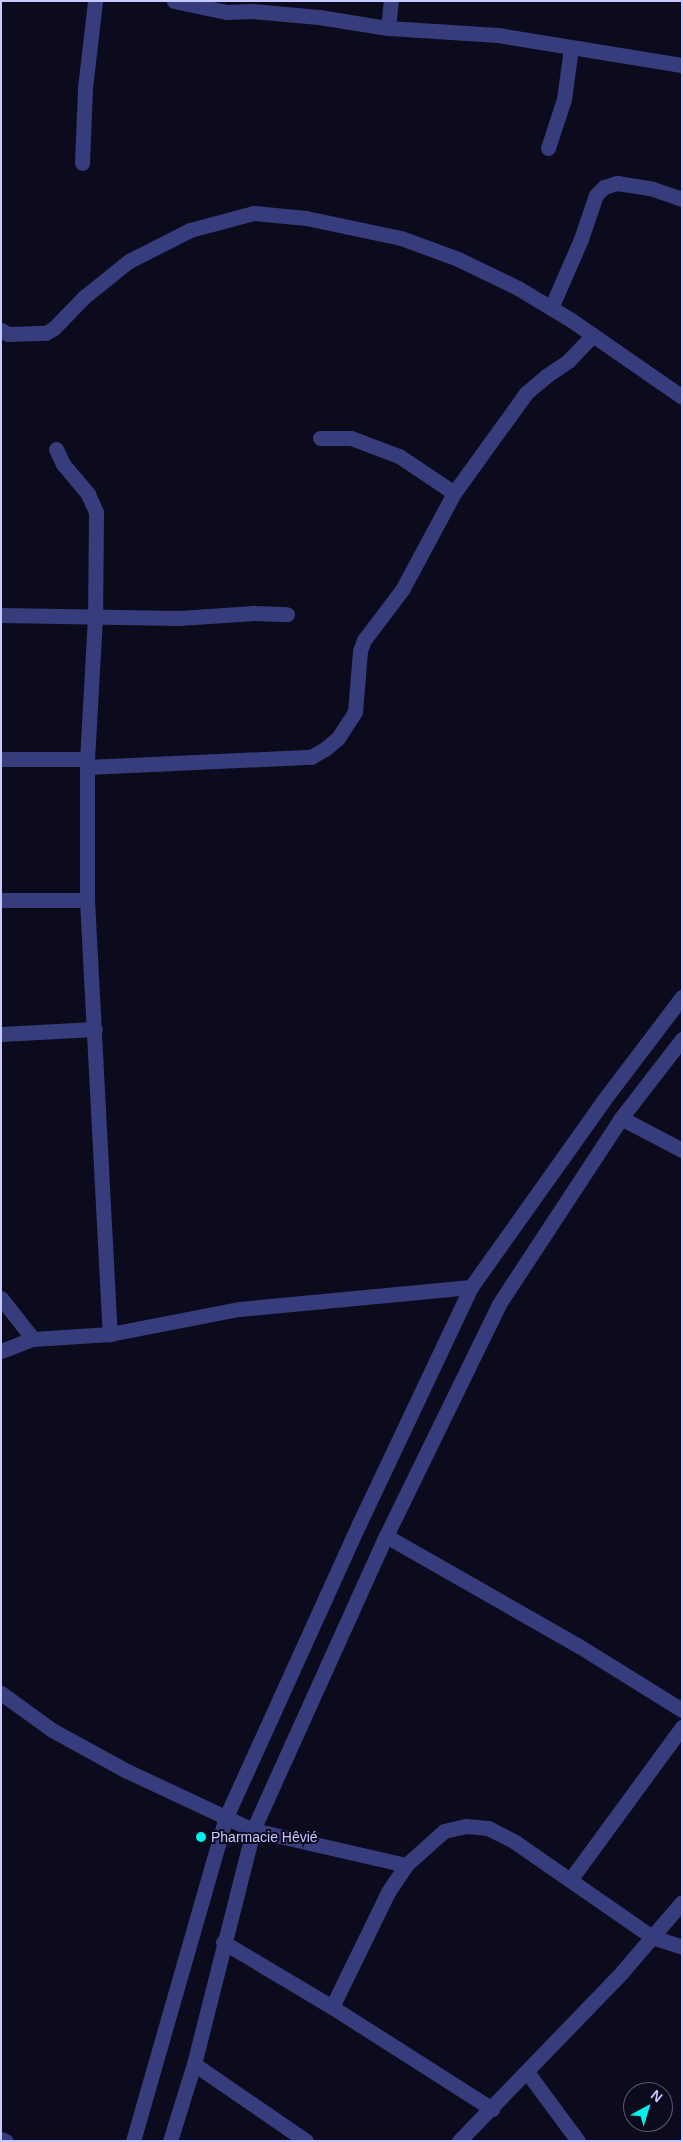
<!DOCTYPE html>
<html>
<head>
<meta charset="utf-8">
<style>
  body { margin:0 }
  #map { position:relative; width:683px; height:2142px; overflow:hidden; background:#0c0b1d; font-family:Arial,sans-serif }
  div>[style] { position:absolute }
  .minor>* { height:15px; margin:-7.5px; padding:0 7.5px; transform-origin:7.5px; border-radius:7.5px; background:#363c7c }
  .dots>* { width:14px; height:14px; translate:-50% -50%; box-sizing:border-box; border:2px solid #0c0b1d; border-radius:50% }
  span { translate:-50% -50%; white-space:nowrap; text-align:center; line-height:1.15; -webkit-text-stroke:4px #0c0b1d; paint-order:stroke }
  .poi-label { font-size:14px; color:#c7c8ff }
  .left { translate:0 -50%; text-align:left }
  .frame { position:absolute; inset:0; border:2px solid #c7c8ff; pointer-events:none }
  .north { position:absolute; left:623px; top:2082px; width:50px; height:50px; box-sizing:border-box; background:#0c0b1d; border:1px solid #575777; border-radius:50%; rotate:39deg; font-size:14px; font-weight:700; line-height:20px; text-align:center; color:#c7c8ff }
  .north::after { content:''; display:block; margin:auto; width:18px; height:22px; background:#01f1ed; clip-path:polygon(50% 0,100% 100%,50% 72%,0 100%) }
</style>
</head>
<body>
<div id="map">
  <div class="minor">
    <div style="left:174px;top:1px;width:53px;rotate:11.9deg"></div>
    <div style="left:226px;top:12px;width:26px;rotate:-2deg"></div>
    <div style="left:252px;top:11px;width:67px;rotate:5.1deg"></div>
    <div style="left:319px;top:17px;width:70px;rotate:9.1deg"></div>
    <div style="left:388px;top:28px;width:110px;rotate:3.6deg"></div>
    <div style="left:498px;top:35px;width:186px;rotate:9.3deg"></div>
    <div style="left:388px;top:28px;width:27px;rotate:-84deg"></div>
    <div style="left:548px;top:148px;width:52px;rotate:-71.9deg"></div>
    <div style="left:564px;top:99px;width:51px;rotate:-82.2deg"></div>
    <div style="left:82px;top:163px;width:75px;rotate:-87.7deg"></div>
    <div style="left:85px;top:88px;width:88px;rotate:-83.4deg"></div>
    <div style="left:551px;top:308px;width:75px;rotate:-66.5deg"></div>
    <div style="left:581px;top:239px;width:46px;rotate:-71.2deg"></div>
    <div style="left:596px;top:195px;width:11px;rotate:-45deg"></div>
    <div style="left:604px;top:187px;width:14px;rotate:-17deg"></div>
    <div style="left:617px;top:183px;width:36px;rotate:9deg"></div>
    <div style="left:653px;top:189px;width:31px;rotate:19deg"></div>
    <div style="left:1px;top:330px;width:8px;rotate:30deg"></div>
    <div style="left:8px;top:334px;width:38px;rotate:-2deg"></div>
    <div style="left:46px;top:333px;width:9px;rotate:-32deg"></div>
    <div style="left:54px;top:328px;width:43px;rotate:-45.9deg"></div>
    <div style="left:84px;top:297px;width:58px;rotate:-38.7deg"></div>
    <div style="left:129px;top:261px;width:68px;rotate:-26.9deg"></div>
    <div style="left:190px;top:230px;width:66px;rotate:-14.9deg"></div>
    <div style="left:254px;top:213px;width:52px;rotate:5.5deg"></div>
    <div style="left:306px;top:218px;width:97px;rotate:11.9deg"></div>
    <div style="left:401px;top:238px;width:61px;rotate:20.2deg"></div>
    <div style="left:458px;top:259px;width:67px;rotate:25.8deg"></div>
    <div style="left:518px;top:288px;width:62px;rotate:31.1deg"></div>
    <div style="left:571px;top:320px;width:135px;rotate:34.7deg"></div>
    <div style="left:320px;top:438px;width:31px"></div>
    <div style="left:351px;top:438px;width:51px;rotate:20.6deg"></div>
    <div style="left:399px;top:456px;width:66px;rotate:33.9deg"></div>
    <div style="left:56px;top:449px;width:17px;rotate:65deg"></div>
    <div style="left:63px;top:464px;width:39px;rotate:50deg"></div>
    <div style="left:88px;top:494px;width:20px;rotate:66deg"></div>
    <div style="left:96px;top:512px;width:105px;rotate:90.5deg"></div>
    <div style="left:95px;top:617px;width:142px;rotate:93.2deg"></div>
    <div style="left:87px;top:759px;width:141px;rotate:90deg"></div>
    <div style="left:87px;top:900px;width:435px;rotate:87deg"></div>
    <div style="left:1px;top:615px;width:178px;rotate:1deg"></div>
    <div style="left:179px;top:618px;width:75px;rotate:-3.8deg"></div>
    <div style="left:254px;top:613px;width:33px;rotate:2deg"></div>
    <div style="left:1px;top:759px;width:86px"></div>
    <div style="left:87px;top:767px;width:224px;rotate:-2.6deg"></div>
    <div style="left:311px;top:757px;width:16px;rotate:-30deg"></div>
    <div style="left:325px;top:749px;width:17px;rotate:-40deg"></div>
    <div style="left:338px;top:738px;width:31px;rotate:-57deg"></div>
    <div style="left:355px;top:712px;width:61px;rotate:-85.3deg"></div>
    <div style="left:360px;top:651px;width:12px;rotate:-70deg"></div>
    <div style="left:364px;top:640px;width:63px;rotate:-52.8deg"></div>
    <div style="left:402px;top:590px;width:110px;rotate:-61.8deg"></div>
    <div style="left:454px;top:493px;width:123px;rotate:-54.2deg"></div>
    <div style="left:526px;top:393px;width:26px;rotate:-40deg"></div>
    <div style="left:546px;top:376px;width:27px;rotate:-34deg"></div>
    <div style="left:568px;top:361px;width:36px;rotate:-46deg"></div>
    <div style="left:1px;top:900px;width:86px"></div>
    <div style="left:1px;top:1034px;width:94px;rotate:-3deg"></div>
    <div style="left:621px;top:1118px;width:69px;rotate:27.7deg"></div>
    <div style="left:1px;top:1298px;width:52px;rotate:52deg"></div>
    <div style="left:1px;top:1351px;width:34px;rotate:-21deg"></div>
    <div style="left:33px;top:1339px;width:77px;rotate:-3.7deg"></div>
    <div style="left:110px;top:1334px;width:131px;rotate:-11deg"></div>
    <div style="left:239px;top:1309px;width:233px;rotate:-5.4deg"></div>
    <div style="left:386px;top:1536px;width:222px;rotate:29.7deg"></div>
    <div style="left:579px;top:1646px;width:121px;rotate:31.9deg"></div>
    <div style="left:1px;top:1693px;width:63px;rotate:36deg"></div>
    <div style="left:52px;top:1730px;width:85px;rotate:28.7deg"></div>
    <div style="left:127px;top:1771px;width:139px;rotate:25.1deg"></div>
    <div style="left:253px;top:1830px;width:157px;rotate:12.9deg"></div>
    <div style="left:570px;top:1880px;width:190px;rotate:-53.8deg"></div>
    <div style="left:223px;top:1942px;width:127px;rotate:30.8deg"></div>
    <div style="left:332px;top:2007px;width:190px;rotate:32.5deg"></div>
    <div style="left:332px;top:2007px;width:128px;rotate:-64deg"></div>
    <div style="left:388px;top:1892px;width:32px;rotate:-56deg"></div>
    <div style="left:406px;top:1865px;width:51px;rotate:-41.8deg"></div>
    <div style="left:444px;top:1831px;width:23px;rotate:-13deg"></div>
    <div style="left:466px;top:1826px;width:22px;rotate:5deg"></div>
    <div style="left:488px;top:1828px;width:30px;rotate:27deg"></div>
    <div style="left:515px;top:1842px;width:167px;rotate:34.7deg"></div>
    <div style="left:652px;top:1937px;width:32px;rotate:18deg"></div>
    <div style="left:194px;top:2064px;width:136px;rotate:34.5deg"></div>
    <div style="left:527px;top:2072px;width:86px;rotate:53.5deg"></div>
    <div style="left:1px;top:2139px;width:5px;rotate:22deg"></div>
    <div style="left:133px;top:2141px;width:337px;rotate:-74deg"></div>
    <div style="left:226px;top:1817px;width:322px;rotate:-65.6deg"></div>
    <div style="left:359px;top:1524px;width:262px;rotate:-64.7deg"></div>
    <div style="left:471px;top:1287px;width:228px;rotate:-54.6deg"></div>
    <div style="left:603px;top:1101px;width:131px;rotate:-52.8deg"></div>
    <div style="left:170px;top:2141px;width:81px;rotate:-72.7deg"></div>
    <div style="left:194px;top:2064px;width:241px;rotate:-75.8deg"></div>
    <div style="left:253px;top:1830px;width:323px;rotate:-65.7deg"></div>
    <div style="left:386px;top:1536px;width:258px;rotate:-64deg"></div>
    <div style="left:499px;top:1304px;width:222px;rotate:-56.7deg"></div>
    <div style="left:621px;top:1118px;width:100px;rotate:-52.3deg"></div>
    <div style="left:459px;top:2141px;width:235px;rotate:-46deg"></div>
    <div style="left:622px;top:1972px;width:92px;rotate:-49.4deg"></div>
  </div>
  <div class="dots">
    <div style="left:201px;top:1837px;background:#01f1ed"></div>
  </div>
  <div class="poi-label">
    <span class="left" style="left:211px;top:1837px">Pharmacie Hêvié</span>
  </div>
  <div class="frame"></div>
  <div class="north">N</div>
</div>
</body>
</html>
